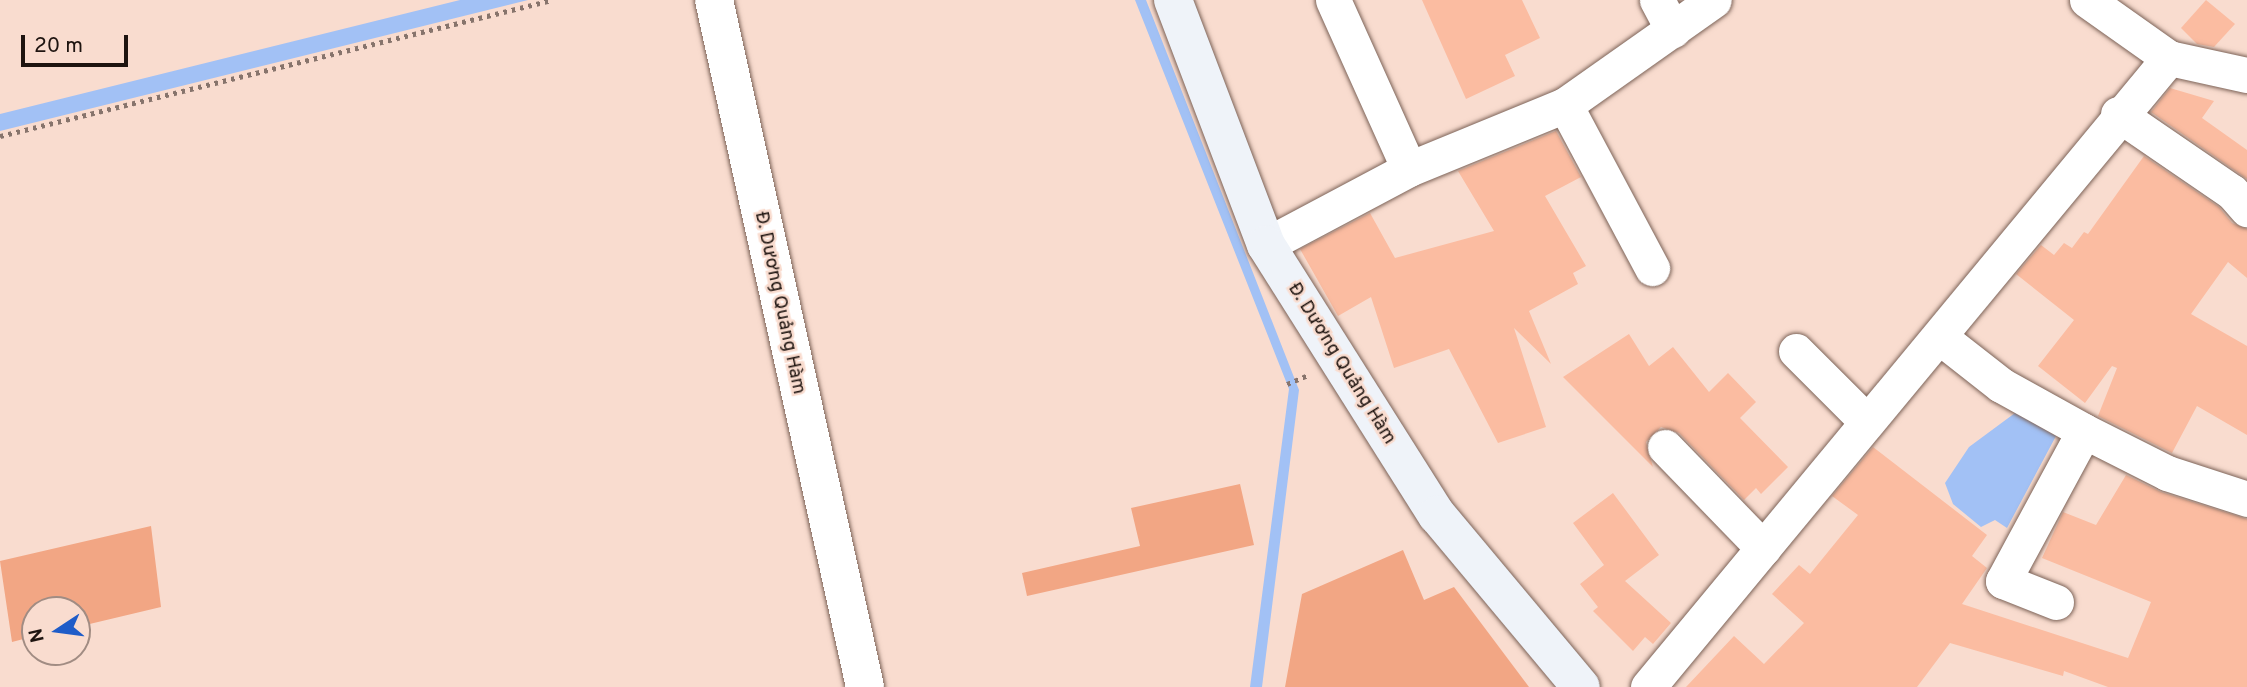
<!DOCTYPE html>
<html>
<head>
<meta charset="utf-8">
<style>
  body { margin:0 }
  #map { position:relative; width:2247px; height:687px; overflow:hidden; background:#f9dccf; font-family:Overpass,sans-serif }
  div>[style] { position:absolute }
  .green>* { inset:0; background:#f2a684 }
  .water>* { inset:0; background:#a2c1f5 }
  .building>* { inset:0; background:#fbbca1 }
  .path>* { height:4.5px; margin-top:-2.25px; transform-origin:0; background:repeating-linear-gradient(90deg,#87746c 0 3.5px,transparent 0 8.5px) }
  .roads { filter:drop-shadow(0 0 2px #7c6358) drop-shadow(0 0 2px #7c6358) }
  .minor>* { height:35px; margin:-17.5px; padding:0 17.5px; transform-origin:17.5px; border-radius:17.5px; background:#fff }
  .tertiary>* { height:38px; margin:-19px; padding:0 19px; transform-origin:19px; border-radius:19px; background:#fff }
  .secondary>* { height:38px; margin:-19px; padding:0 19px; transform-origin:19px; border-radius:19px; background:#eff3f9 }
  span { translate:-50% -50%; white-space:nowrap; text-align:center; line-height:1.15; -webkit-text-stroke:5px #f9dccf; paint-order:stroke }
  .street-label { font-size:19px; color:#1e1410 }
  .north { position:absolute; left:21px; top:596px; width:70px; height:70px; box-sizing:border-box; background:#f9dccf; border:2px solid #a18c83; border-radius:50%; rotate:257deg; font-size:19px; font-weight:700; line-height:28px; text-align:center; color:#1e1410 }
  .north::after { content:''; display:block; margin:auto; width:24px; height:32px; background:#1f5cc8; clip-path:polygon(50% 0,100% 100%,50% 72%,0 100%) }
  .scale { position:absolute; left:21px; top:35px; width:107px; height:32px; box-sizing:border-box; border:4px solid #1e1410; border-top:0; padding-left:9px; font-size:21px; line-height:24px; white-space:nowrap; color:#1e1410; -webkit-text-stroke:5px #f9dccf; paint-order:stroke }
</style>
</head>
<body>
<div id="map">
  <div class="green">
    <div style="clip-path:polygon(1240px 484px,1254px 545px,1027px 596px,1022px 573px,1140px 546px,1131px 508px)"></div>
    <div style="clip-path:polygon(151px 526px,161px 607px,77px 627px,77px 610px,35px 610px,35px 636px,12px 642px,0 561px)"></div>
    <div style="clip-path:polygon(1403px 550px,1424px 600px,1454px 587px,1529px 687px,1285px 687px,1302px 594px)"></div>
  </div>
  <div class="water">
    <div style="clip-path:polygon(460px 0,528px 0,0 131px,0 114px)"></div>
    <div style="clip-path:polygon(1135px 0,1146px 0,1299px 390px,1262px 687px,1250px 687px,1289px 389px)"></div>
    <div style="clip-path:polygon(2015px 413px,2056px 436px,2007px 528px,1995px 520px,1981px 527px,1953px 504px,1945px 483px,1969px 447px)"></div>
  </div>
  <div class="building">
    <div style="clip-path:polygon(1422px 0,1522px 0,1540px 38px,1505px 55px,1515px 76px,1466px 99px)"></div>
    <div style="clip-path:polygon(2206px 0,2235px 24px,2214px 47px,2197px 44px,2181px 28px)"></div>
    <div style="clip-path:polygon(2170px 88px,2214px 101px,2202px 118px,2247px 150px,2247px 179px,2151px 112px)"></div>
    <div style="clip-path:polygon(1556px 131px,1581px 177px,1545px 196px,1586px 266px,1573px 273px,1578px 284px,1529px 311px,1551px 364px,1514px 328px,1546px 427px,1498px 443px,1449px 349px,1394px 368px,1371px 297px,1338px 316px,1300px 249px,1370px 213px,1395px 258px,1494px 231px,1458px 171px)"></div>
    <div style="clip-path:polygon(2144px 156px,2219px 207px,2232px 223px,2247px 229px,2247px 278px,2228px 262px,2191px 314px,2247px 346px,2247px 435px,2197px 406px,2172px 453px,2098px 416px,2117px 368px,2112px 366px,2085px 403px,2038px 366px,2074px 320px,2016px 274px,2041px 245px,2054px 255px,2064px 243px,2072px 248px,2084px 232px,2088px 234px)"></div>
    <div style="clip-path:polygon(1629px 334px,1649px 366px,1673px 347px,1709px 392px,1728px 373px,1756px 402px,1740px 418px,1788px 467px,1761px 494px,1756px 488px,1744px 500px,1679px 433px,1661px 427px,1646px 442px,1653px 467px,1563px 377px)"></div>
    <div style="clip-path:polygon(1873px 447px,1987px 535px,1972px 556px,1987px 568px,1962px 604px,2128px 658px,2151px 602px,2042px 558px,2063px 512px,2096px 525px,2126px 475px,2161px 492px,2247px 519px,2247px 687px,2108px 687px,2064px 671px,2063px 676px,1950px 643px,1917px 687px,1686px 687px,1734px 636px,1764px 664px,1804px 623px,1772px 594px,1799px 565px,1810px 574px,1858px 515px,1832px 496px)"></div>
    <div style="clip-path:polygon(1613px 493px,1659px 555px,1625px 581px,1671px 623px,1653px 644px,1645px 637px,1633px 651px,1593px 611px,1598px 607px,1580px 584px,1604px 565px,1573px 523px)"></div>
  </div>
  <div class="path">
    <div style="left:0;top:136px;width:569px;rotate:-13.84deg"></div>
    <div style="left:1287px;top:384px;width:21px;rotate:-23deg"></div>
  </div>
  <div class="roads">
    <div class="minor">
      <div style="left:1333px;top:0;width:185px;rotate:65.8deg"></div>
      <div style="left:1657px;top:0;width:34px;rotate:62deg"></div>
      <div style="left:2087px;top:0;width:100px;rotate:35.3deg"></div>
      <div style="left:2169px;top:58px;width:80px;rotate:12.3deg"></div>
      <div style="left:1565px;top:105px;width:185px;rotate:61.9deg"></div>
      <div style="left:2118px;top:114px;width:138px;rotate:34.4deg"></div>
      <div style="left:2232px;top:192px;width:23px;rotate:49deg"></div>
      <div style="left:1266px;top:245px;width:162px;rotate:-28deg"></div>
      <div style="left:1409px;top:169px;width:169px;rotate:-22.3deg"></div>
      <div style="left:1565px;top:105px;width:182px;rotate:-35.2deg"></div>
      <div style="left:1941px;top:338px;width:76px;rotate:38.1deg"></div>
      <div style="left:2001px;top:385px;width:95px;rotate:29deg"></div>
      <div style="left:2084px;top:431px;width:93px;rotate:26.8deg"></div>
      <div style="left:2167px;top:473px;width:84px;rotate:18deg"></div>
      <div style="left:1796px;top:351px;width:100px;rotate:45deg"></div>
      <div style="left:1665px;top:447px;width:141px;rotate:45.9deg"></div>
      <div style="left:2056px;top:602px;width:57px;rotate:-158.4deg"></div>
      <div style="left:2003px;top:581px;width:170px;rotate:-61.6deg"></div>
      <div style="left:1648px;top:687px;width:817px;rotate:-50.37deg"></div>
    </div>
    <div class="tertiary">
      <div style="left:714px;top:0;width:703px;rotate:77.6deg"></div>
    </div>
    <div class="secondary">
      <div style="left:1173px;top:0;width:262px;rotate:69.2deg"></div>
      <div style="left:1266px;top:245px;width:320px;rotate:57.7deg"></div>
      <div style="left:1437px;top:515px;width:224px;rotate:50.1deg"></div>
    </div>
  </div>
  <div class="street-label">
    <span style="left:779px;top:303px;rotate:78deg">Đ. Dương Quảng Hàm</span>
    <span style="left:1341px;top:364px;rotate:58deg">Đ. Dương Quảng Hàm</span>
  </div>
  <div class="north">N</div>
  <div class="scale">20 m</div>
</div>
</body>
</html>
